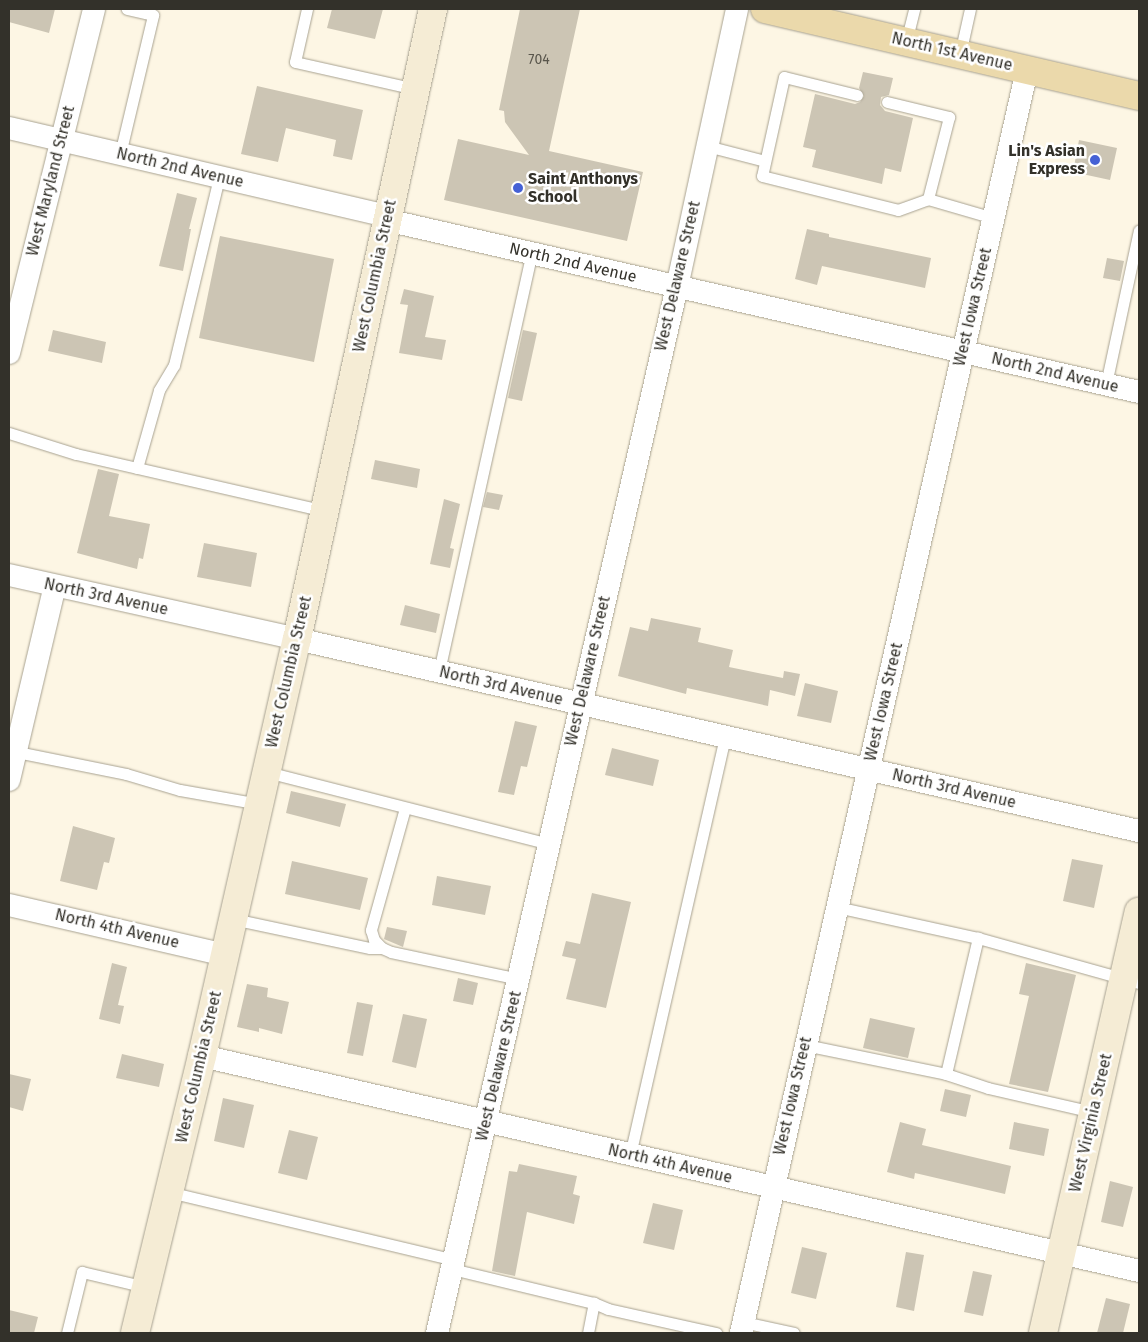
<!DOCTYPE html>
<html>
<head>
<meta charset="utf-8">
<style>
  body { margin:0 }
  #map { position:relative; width:1148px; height:1342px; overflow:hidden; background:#fdf6e4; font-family:"Fira Sans",sans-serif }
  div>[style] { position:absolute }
  .building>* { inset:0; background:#ccc5b4 }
  .roads { filter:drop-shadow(0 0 1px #a8a291) drop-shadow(0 0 1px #a8a291) }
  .lane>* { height:11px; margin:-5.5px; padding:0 5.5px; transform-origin:5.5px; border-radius:5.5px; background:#fff }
  .street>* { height:22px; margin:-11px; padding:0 11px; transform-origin:11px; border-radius:11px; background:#fff }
  .secondary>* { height:28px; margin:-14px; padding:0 14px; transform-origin:14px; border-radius:14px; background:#f5ecd5 }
  .primary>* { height:28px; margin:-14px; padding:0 14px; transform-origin:14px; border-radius:14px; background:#ebd9ab }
  .dots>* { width:14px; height:14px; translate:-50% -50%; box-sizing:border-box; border:2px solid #fff; border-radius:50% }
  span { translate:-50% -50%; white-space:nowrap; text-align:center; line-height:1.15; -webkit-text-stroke:5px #fff; paint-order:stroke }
  .number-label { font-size:14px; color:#59564c }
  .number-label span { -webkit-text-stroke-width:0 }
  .street-label { font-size:16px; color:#33312a }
  .poi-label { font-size:16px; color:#33312a; font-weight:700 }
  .right { translate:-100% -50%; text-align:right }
  .left { translate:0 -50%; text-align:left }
  .frame { position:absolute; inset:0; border:10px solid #33312a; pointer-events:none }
</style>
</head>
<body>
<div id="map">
  <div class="building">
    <div style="clip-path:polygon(9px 9px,55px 9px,49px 33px,9px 22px)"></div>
    <div style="clip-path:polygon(332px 9px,383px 9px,375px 39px,327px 28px)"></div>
    <div style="clip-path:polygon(520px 9px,580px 9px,549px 151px,643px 172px,627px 241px,444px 200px,458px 139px,529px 155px,505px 122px,504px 111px,499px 110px)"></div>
    <div style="clip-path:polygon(863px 72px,893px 78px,889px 95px,881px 97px,880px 105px,885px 111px,913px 118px,901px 172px,885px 168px,882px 184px,812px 167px,816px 150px,803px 147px,815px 94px,855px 104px,860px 102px,864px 96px,859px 88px)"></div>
    <div style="clip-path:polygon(257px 86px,363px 110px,352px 160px,333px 156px,336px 140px,286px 128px,278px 162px,241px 154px)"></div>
    <div style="clip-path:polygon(1079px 140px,1117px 148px,1110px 180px,1073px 172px)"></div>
    <div style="clip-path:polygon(177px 193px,197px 198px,189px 229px,191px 229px,183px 271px,159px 266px)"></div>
    <div style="clip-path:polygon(807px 229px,829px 234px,829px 237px,931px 258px,925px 288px,822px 266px,817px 285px,795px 279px)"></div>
    <div style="clip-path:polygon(220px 236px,334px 259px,314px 362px,199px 338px)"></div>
    <div style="clip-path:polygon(1107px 258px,1124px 261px,1120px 281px,1103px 278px)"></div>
    <div style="clip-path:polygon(404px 289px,434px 296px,425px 337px,446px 340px,442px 360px,399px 353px,408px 305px,400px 304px)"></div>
    <div style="clip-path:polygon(53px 330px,106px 342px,102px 363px,48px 351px)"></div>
    <div style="clip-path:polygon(523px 330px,537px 333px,522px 401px,508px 398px)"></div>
    <div style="clip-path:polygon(375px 460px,420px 469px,417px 488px,371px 479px)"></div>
    <div style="clip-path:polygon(98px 469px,119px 474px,109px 516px,150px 524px,143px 559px,139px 558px,137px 569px,77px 553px)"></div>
    <div style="clip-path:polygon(487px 492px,503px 495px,499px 510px,483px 507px)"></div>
    <div style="clip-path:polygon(444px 499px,460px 504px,450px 548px,454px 549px,450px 568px,430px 564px)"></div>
    <div style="clip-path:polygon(204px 543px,257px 553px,251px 587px,197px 577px)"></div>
    <div style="clip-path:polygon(405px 605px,440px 614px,436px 633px,400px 625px)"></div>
    <div style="clip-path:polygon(651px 618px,701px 628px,698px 642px,733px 650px,729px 667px,783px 678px,784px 671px,800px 674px,795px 696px,770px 690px,768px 706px,687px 688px,686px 694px,618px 676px,630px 627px,648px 631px)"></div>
    <div style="clip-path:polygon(805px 683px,838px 691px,831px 723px,797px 716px)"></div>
    <div style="clip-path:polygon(515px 721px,537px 726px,527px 767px,521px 766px,514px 795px,498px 792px)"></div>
    <div style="clip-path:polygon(612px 748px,659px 760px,653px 786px,605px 775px)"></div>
    <div style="clip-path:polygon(291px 791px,346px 804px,340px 827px,286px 813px)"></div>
    <div style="clip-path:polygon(73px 826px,115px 838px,109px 863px,104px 862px,97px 890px,60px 881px)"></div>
    <div style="clip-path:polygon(1072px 859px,1103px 865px,1094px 908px,1063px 901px)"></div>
    <div style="clip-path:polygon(292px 861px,368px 878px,360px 910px,285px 894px)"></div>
    <div style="clip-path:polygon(437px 876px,491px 886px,485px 915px,432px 905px)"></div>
    <div style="clip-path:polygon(592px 893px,631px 902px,606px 1008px,566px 999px,576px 959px,562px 956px,566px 941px,580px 944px)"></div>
    <div style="clip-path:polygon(387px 927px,407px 931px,403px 947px,384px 939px)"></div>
    <div style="clip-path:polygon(112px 963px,127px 967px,118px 1005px,124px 1006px,120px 1024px,99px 1019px)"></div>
    <div style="clip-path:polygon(1026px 963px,1076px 975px,1048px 1092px,1009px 1084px,1029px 996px,1019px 994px)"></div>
    <div style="clip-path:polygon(458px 978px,478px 983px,473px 1005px,453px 1001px)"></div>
    <div style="clip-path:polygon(247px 984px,268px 988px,267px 997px,289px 1002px,282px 1034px,259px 1028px,259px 1032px,237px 1027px)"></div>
    <div style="clip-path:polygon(357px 1002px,373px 1005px,363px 1056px,347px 1053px)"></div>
    <div style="clip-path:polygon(403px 1014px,427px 1019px,416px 1068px,392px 1062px)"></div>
    <div style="clip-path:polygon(870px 1018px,915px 1028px,908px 1058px,863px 1048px)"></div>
    <div style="clip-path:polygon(122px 1054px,164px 1064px,159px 1087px,116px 1078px)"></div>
    <div style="clip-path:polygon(9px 1074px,31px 1079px,23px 1111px,9px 1107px)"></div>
    <div style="clip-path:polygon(945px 1089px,971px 1095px,966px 1117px,940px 1111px)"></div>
    <div style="clip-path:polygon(223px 1098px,254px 1105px,244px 1148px,214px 1141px)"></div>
    <div style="clip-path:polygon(900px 1122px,926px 1129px,922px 1145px,1011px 1166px,1005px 1194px,915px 1173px,914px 1179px,887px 1172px)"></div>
    <div style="clip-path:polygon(1014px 1122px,1049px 1129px,1044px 1156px,1009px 1149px)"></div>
    <div style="clip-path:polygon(289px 1130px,318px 1137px,307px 1180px,278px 1173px)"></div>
    <div style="clip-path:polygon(519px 1164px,577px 1176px,573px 1194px,580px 1196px,574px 1224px,527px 1212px,515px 1276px,492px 1271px,509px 1171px,517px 1172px)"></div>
    <div style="clip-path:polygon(1110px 1181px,1133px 1187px,1123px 1227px,1101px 1222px)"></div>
    <div style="clip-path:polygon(653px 1203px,683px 1210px,674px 1250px,643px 1243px)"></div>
    <div style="clip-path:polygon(802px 1247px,827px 1253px,816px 1299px,791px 1293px)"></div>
    <div style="clip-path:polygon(906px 1252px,924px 1255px,914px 1311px,896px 1307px)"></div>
    <div style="clip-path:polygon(973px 1271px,992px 1275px,983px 1316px,964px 1312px)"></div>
    <div style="clip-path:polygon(1106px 1298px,1130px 1304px,1123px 1333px,1097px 1333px)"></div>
    <div style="clip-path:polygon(9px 1310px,38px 1317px,34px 1333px,9px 1333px)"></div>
  </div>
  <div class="roads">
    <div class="lane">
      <div style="left:307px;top:9px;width:54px;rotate:102.8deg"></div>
      <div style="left:295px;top:62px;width:124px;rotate:12.6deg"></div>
      <div style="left:906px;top:42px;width:34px;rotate:-76deg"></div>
      <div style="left:960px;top:54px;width:46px;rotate:-77.5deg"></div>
      <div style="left:857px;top:95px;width:75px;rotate:-166.1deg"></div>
      <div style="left:784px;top:77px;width:101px;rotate:102.5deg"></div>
      <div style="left:762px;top:176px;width:140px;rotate:14deg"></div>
      <div style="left:898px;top:210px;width:32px;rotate:-20deg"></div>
      <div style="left:928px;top:199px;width:68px;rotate:16.3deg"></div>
      <div style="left:887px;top:102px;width:64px;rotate:13.6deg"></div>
      <div style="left:949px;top:117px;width:85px;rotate:104.4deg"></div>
      <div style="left:707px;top:146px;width:60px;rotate:14.5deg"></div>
      <div style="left:120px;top:154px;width:143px;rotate:-76.6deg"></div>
      <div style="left:153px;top:15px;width:27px;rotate:-167deg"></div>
      <div style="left:1106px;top:384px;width:157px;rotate:-77.9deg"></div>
      <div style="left:9px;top:433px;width:70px;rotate:17.4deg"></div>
      <div style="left:76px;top:454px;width:255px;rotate:12.9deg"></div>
      <div style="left:137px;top:468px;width:81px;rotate:-74.2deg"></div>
      <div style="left:159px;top:390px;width:29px;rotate:-59deg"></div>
      <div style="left:174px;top:365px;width:193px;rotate:-76.5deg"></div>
      <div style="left:439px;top:671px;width:428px;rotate:-77.5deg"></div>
      <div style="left:12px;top:751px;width:116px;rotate:11.4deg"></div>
      <div style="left:126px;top:774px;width:56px;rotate:16.5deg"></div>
      <div style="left:180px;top:790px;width:80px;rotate:10deg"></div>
      <div style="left:267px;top:772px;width:292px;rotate:14.3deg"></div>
      <div style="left:405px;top:808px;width:127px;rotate:105.6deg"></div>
      <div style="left:371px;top:930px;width:10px;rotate:73deg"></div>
      <div style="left:374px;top:940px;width:11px;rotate:45deg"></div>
      <div style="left:382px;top:948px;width:10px;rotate:24deg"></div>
      <div style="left:391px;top:952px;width:131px;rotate:11.9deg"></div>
      <div style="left:837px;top:907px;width:144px;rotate:12.4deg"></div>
      <div style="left:978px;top:938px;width:167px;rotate:15.6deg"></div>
      <div style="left:233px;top:919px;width:140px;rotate:12deg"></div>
      <div style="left:370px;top:948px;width:12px"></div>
      <div style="left:805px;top:1045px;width:144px;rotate:11.6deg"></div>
      <div style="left:946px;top:1074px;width:44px;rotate:18.4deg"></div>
      <div style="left:988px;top:1088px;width:108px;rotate:12.9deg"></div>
      <div style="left:946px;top:1074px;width:140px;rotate:-76.8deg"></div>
      <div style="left:630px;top:1155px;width:429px;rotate:-77.2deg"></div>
      <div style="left:169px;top:1192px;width:293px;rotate:13.4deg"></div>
      <div style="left:452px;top:1269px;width:146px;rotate:13.5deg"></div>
      <div style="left:594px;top:1303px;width:15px;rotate:23deg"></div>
      <div style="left:608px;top:1309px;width:111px;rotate:12.5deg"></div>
      <div style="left:743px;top:1322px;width:52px;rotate:12.2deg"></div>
      <div style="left:67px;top:1333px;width:63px;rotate:-76.2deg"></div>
      <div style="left:82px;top:1272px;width:66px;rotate:13.2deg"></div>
      <div style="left:588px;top:1333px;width:31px;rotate:-79deg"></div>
    </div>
    <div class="street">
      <div style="left:9px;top:128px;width:389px;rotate:13.1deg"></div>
      <div style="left:388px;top:216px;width:9px;rotate:41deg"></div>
      <div style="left:395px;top:222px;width:763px;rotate:12.87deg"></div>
      <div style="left:9px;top:353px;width:354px;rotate:-76.1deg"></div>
      <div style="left:9px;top:575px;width:295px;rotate:12.5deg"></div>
      <div style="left:297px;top:639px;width:864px;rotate:12.85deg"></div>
      <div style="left:9px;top:780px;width:199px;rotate:-76.7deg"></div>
      <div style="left:9px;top:905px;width:222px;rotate:13deg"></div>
      <div style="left:202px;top:1056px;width:961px;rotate:12.92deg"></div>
      <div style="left:437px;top:1333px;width:1073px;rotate:-77.08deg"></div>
      <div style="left:677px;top:287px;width:284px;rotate:-77.8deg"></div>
      <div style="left:741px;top:1333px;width:1295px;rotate:-77.24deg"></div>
    </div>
    <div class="secondary">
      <div style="left:135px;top:1333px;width:285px;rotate:-76.4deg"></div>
      <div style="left:202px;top:1056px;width:428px;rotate:-77.2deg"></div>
      <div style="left:297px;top:639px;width:645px;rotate:-77.82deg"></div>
      <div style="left:1043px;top:1333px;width:432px;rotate:-77.2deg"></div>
    </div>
    <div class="primary">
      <div style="left:765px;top:9px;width:384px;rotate:13.1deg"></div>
    </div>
  </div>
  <div class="dots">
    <div style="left:1095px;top:160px;background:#4561d5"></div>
    <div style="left:518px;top:188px;background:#4561d5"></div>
  </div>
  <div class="number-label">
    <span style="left:539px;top:60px">704</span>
  </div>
  <div class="street-label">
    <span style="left:952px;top:52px;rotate:13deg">North 1st Avenue</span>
    <span style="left:180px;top:168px;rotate:13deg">North 2nd Avenue</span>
    <span style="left:51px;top:181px;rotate:-76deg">West Maryland Street</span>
    <span style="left:573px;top:263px;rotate:13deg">North 2nd Avenue</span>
    <span style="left:375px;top:276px;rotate:-78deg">West Columbia Street</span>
    <span style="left:678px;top:276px;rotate:-77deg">West Delaware Street</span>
    <span style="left:973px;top:307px;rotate:-77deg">West Iowa Street</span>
    <span style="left:1055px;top:373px;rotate:13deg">North 2nd Avenue</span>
    <span style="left:106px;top:597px;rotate:12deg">North 3rd Avenue</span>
    <span style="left:588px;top:671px;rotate:-77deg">West Delaware Street</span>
    <span style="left:289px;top:672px;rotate:-77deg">West Columbia Street</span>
    <span style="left:501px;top:686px;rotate:13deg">North 3rd Avenue</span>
    <span style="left:884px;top:702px;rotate:-77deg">West Iowa Street</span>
    <span style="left:954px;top:789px;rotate:13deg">North 3rd Avenue</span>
    <span style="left:117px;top:929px;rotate:13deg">North 4th Avenue</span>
    <span style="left:499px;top:1066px;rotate:-77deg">West Delaware Street</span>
    <span style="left:199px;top:1067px;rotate:-77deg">West Columbia Street</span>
    <span style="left:793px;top:1096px;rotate:-77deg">West Iowa Street</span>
    <span style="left:1091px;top:1123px;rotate:-77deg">West Virginia Street</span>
    <span style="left:670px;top:1164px;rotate:13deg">North 4th Avenue</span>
  </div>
  <div class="poi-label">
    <span class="right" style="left:1085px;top:160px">Lin's Asian<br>Express</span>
    <span class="left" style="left:528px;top:188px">Saint Anthonys<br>School</span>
  </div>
  <div class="frame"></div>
</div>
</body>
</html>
